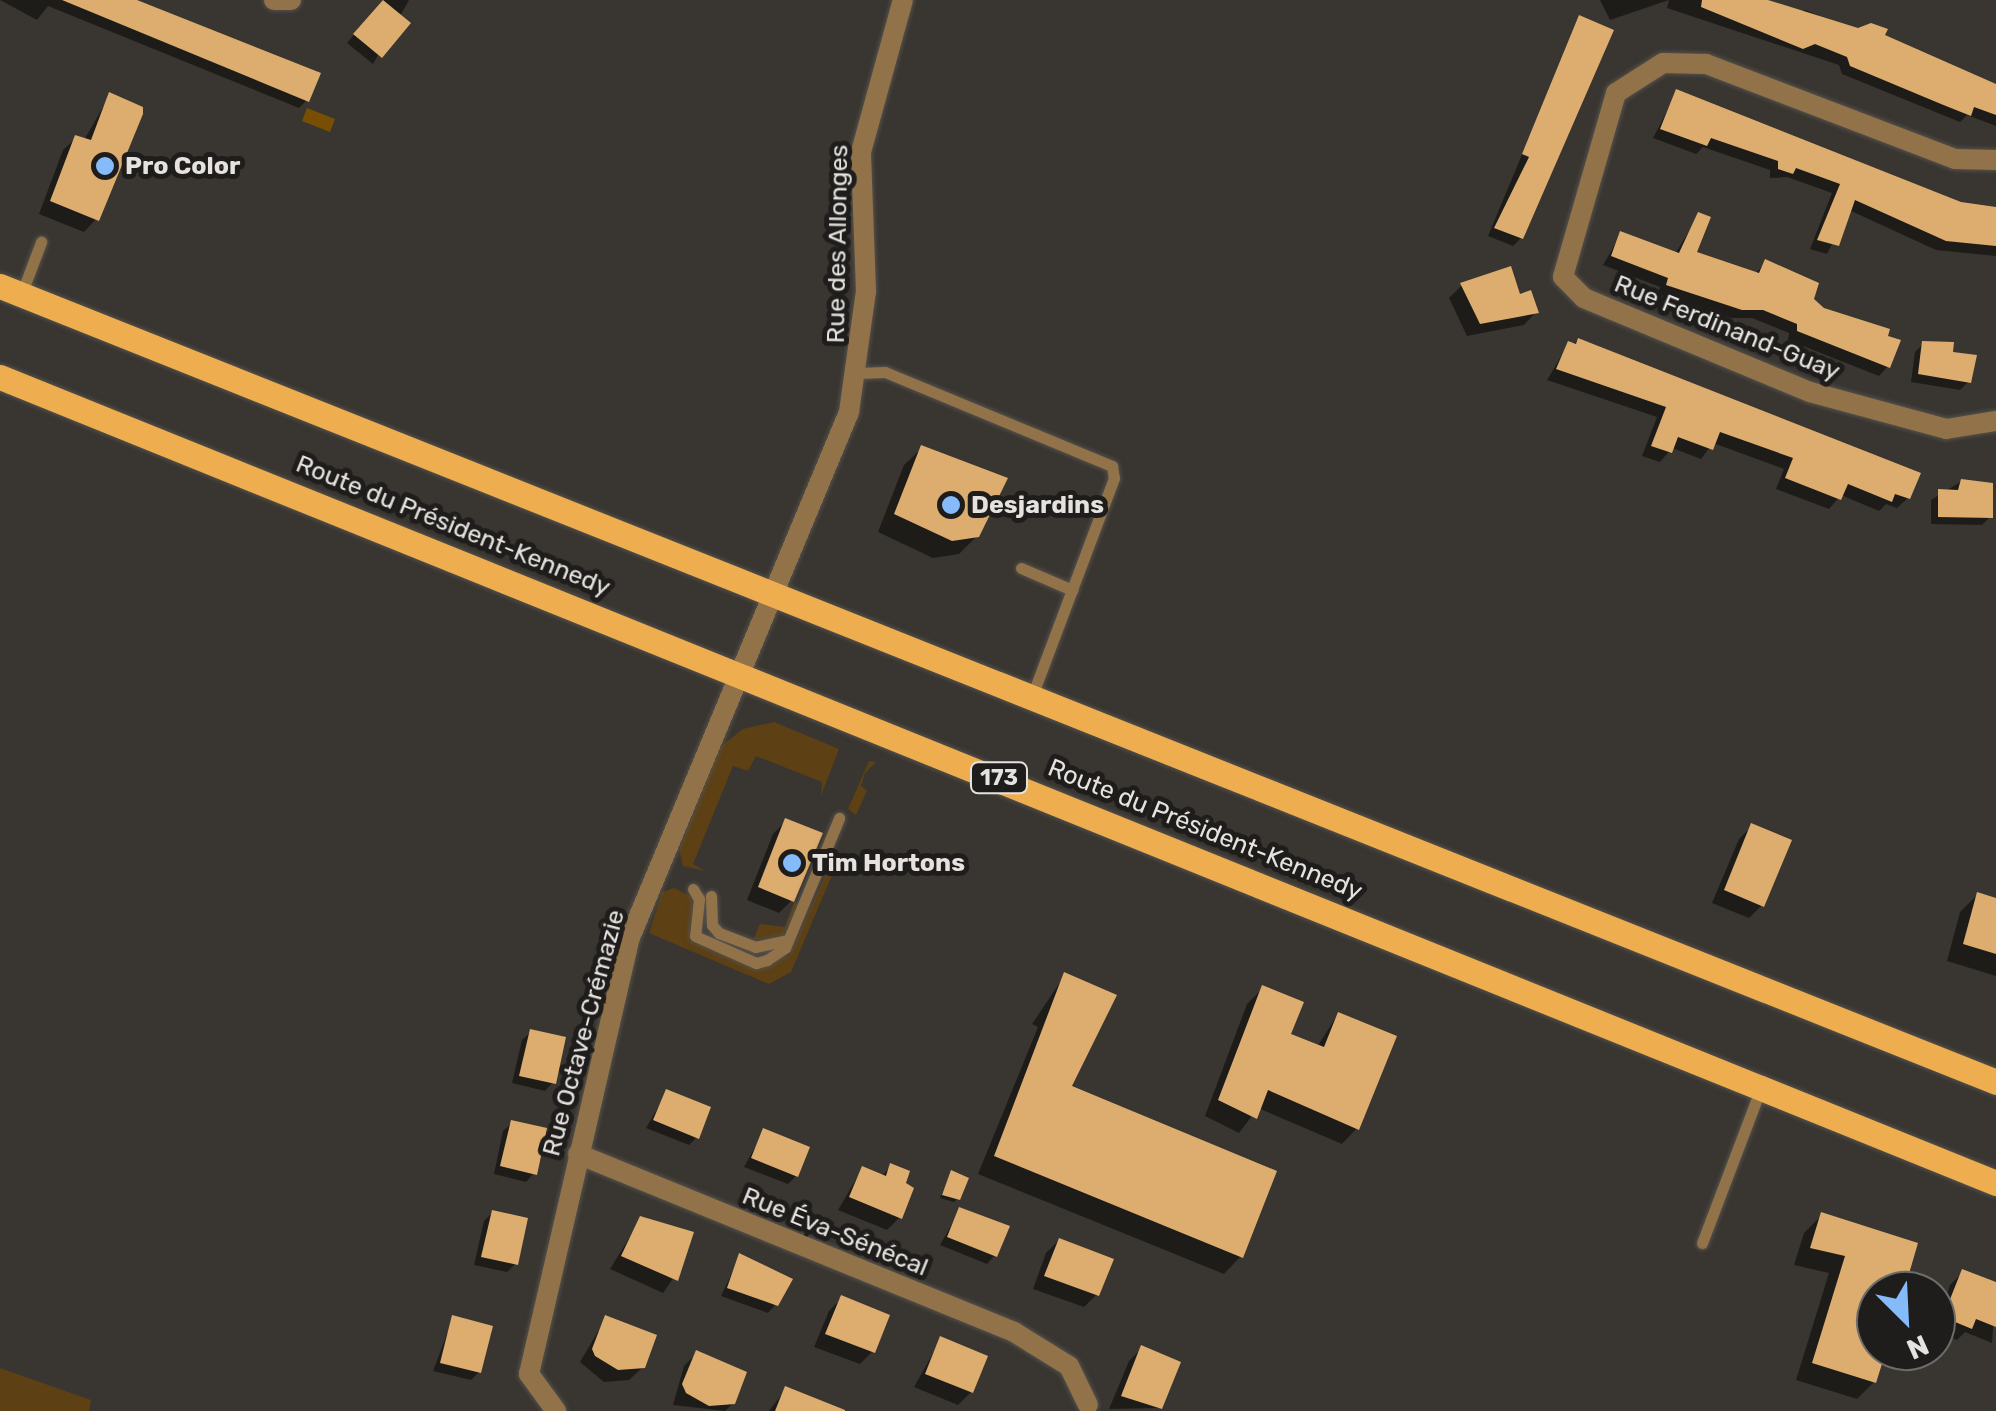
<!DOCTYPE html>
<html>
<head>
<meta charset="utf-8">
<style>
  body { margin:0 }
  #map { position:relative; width:1996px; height:1411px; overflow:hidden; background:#393530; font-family:Rubik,sans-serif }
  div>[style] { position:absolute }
  .green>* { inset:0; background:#5d4014 }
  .water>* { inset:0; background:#784f02 }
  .shadow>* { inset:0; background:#0007 }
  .building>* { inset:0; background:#dcad6e }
  .roads { filter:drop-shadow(0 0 2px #55514c) drop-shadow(0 0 2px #55514c) }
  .service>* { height:11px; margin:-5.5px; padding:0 5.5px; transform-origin:5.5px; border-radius:5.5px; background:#927349 }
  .minor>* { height:20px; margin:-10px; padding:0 10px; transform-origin:10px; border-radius:10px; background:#927349 }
  .primary>* { height:25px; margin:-12.5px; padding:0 12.5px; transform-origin:12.5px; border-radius:12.5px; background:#eeae4f }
  .dots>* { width:28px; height:28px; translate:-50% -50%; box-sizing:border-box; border:5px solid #1f1d1b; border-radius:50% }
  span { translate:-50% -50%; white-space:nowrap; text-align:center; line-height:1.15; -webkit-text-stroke:10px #1f1d1b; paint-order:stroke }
  .shield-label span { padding:2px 8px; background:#1f1d1b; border:2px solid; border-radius:8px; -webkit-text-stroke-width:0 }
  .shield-label { font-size:22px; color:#e5e2df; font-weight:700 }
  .poi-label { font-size:25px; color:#e5e2df; font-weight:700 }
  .left { translate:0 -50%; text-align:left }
  .street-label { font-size:25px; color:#e5e2df }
  .north { position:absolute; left:1856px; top:1271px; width:100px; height:100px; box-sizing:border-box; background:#1f1d1b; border:2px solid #6e6c69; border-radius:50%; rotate:156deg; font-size:28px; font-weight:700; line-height:40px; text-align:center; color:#e5e2df }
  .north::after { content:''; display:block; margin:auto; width:35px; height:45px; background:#86bbfb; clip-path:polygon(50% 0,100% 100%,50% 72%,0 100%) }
</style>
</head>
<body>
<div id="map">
  <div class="green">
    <div style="clip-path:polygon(774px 722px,839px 749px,821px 796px,822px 782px,756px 756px,748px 771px,733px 766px,693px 864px,705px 871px,683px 866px,679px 849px,720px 747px,743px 729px)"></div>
    <div style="clip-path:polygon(869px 761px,876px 762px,865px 773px,861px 786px,867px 791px,856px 815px,848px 809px)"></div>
    <div style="clip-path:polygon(832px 861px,838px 861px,791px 972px,769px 984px,649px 933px,662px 892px,674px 888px,694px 898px,689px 941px,763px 968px,789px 955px)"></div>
    <div style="clip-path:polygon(794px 902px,800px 904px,783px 935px,753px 940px,760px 924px,785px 927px)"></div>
    <div style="clip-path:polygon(0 1368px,91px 1400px,89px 1411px,0 1411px)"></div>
  </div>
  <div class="water">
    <div style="clip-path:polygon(307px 108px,335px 119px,330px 132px,302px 121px)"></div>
  </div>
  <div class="shadow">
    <div style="clip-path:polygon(0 0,131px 0,307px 100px,299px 108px,48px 6px,37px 20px)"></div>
    <div style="clip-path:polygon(383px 0,409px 0,373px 64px,347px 43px)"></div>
    <div style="clip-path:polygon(1600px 0,1762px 0,1792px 13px,1805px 10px,1996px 86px,1996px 126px,1967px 115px,1960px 122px,1842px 74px,1839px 65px,1667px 8px,1669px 0,1610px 20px)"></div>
    <div style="clip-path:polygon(1579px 18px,1521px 238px,1513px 246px,1488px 236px)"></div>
    <div style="clip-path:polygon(1677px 92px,1960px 205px,1996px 209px,1996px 256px,1936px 250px,1849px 210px,1827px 254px,1810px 249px,1832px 193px,1787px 177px,1770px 178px,1770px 170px,1703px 147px,1696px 154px,1653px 138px)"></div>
    <div style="clip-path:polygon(110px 95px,96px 219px,84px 232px,39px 214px,63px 150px,76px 138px,84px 140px)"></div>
    <div style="clip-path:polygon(1699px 215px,1694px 254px,1755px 274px,1766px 262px,1888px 366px,1879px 376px,1788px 340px,1789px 333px,1752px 318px,1731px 318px,1658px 294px,1660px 287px,1603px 265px,1621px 234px,1675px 254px)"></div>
    <div style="clip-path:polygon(1462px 285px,1519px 297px,1536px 312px,1524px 325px,1467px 336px,1449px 298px)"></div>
    <div style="clip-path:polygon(1589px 342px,1642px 364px,1908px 498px,1897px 508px,1886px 504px,1879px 511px,1841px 495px,1829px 509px,1776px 489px,1784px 469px,1713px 443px,1701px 459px,1672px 448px,1660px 462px,1642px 456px,1657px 417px,1547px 380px,1569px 343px)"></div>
    <div style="clip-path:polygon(1923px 344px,1950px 354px,1968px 382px,1960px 390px,1911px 382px,1915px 352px)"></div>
    <div style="clip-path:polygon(922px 448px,977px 536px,959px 554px,933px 558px,878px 532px,904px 465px)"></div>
    <div style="clip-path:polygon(1962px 481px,1990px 517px,1982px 525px,1931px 524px,1931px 500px)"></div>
    <div style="clip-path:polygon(786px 821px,792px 900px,779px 913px,747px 900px,773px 834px)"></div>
    <div style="clip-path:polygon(1752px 826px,1762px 905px,1749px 918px,1712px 903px,1739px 839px)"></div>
    <div style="clip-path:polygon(1977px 895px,1996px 900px,1996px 976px,1947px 961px,1960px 912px)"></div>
    <div style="clip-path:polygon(1065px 975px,1069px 1087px,1241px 1256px,1224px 1274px,978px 1174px,1038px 1027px,1032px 1024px)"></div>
    <div style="clip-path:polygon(1263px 988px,1288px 1035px,1317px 1047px,1338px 1014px,1357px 1128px,1342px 1144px,1258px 1108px,1239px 1133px,1205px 1116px,1247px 1004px)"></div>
    <div style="clip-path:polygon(531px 1032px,553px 1082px,545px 1091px,512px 1083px,522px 1040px)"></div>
    <div style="clip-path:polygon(667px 1092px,697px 1137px,689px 1145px,646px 1128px)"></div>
    <div style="clip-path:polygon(512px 1123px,534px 1173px,526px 1182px,494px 1174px,503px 1131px)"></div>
    <div style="clip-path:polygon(764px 1131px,796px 1176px,788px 1184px,744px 1167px)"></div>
    <div style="clip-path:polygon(891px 1166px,900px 1217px,887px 1230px,838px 1210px,862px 1169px,881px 1177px)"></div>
    <div style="clip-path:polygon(952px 1173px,958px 1198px,954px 1202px,940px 1198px)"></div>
    <div style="clip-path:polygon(960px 1210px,995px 1255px,987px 1264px,940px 1245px)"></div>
    <div style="clip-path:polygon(492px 1213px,515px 1264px,507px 1272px,474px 1265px,484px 1221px)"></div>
    <div style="clip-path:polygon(1822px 1215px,1901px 1291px,1876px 1291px,1876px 1351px,1883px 1351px,1874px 1382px,1857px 1399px,1796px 1380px,1829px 1273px,1794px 1265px,1804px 1233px)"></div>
    <div style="clip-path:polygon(641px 1219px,684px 1263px,663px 1293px,610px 1269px)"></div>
    <div style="clip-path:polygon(1059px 1240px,1097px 1294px,1084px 1307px,1033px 1289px,1046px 1253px)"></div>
    <div style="clip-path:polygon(740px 1256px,776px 1304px,768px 1313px,721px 1296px)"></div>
    <div style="clip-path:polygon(1963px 1272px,1996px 1285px,1992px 1343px,1965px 1332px,1957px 1340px,1936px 1332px,1950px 1285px)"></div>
    <div style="clip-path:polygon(842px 1298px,873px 1351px,860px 1364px,814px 1347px,829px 1311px)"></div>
    <div style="clip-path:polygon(453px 1318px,479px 1372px,471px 1380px,433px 1371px)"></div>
    <div style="clip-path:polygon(606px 1318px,643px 1367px,629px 1380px,604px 1382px,580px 1362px)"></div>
    <div style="clip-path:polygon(941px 1339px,971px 1392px,958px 1405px,914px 1387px)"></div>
    <div style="clip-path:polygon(1142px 1348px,1160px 1408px,1109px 1409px,1129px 1361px)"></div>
    <div style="clip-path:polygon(697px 1353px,733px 1403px,725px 1411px,673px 1405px,684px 1366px)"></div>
    <div style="clip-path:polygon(786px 1389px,827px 1411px,769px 1411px)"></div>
  </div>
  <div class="building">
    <div style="clip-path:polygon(62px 0,137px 0,321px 73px,309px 102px)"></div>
    <div style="clip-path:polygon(383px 0,411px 23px,382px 58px,353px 34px)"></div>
    <div style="clip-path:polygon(1702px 0,1768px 0,1858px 28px,1871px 23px,1888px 29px,1885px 35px,1996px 84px,1996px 115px,1974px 107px,1971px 116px,1941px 104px,1850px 66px,1847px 57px,1815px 44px,1803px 49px,1701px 7px)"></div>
    <div style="clip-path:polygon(1579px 15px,1614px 30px,1523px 239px,1494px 228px,1529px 157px,1522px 154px)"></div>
    <div style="clip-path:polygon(1676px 89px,1961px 202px,1996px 207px,1996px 246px,1946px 241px,1855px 200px,1839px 246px,1817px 240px,1840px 184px,1796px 168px,1793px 174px,1778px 169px,1778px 161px,1711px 138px,1707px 146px,1660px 129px)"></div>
    <div style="clip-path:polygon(109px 92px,143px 107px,143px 114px,99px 221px,50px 201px,75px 135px,91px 140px)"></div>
    <div style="clip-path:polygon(1698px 212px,1711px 217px,1697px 252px,1759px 273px,1765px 259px,1819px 283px,1814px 299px,1824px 308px,1890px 329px,1888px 336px,1901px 340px,1890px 368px,1797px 331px,1797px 324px,1763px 310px,1742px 310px,1666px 285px,1668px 278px,1611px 256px,1620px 231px,1679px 253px)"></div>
    <div style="clip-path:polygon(1511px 266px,1520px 294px,1531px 290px,1539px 313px,1480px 324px,1460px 283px)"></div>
    <div style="clip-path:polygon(1578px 338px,1921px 473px,1910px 499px,1895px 494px,1892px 502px,1848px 484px,1841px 500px,1785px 478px,1793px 458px,1720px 432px,1713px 450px,1678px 437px,1672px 453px,1651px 446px,1666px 407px,1556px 369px,1568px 341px,1576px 344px)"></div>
    <div style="clip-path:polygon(1922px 341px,1954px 342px,1953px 352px,1977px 355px,1971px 383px,1918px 374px)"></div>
    <div style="clip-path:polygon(921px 445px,1008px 478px,979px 537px,952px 541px,894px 514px)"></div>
    <div style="clip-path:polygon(1961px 479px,1993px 483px,1993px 518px,1938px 517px,1938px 489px,1958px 490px)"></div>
    <div style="clip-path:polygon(785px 818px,823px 833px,794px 902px,758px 887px)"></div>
    <div style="clip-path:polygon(1751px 823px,1792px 840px,1764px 907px,1724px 890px)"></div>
    <div style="clip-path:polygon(1977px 892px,1996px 898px,1996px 954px,1963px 944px)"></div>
    <div style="clip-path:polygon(1064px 972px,1117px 995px,1072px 1086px,1277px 1171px,1243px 1258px,994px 1156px)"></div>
    <div style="clip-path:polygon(1262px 985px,1304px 1002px,1291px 1034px,1324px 1047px,1338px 1012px,1397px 1036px,1359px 1130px,1268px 1090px,1257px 1119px,1218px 1100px)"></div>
    <div style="clip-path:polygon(530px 1029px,566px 1037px,556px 1084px,519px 1076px)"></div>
    <div style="clip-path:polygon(666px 1089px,711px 1107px,699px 1139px,653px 1120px)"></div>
    <div style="clip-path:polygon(511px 1120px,547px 1128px,537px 1175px,500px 1166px)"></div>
    <div style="clip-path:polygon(763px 1128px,810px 1147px,798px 1177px,751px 1158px)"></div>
    <div style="clip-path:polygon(890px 1163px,910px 1171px,906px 1183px,914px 1188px,902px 1219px,849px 1197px,862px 1166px,886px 1176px)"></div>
    <div style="clip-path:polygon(951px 1170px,969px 1178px,960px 1200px,942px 1195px)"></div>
    <div style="clip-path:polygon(959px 1207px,1010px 1226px,997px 1257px,947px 1237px)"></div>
    <div style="clip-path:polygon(492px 1210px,528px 1218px,518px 1265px,481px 1257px)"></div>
    <div style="clip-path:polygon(1821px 1212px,1918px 1243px,1904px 1291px,1876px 1291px,1876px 1351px,1886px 1351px,1876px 1383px,1812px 1363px,1845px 1256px,1810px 1248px)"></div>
    <div style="clip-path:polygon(640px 1216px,694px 1232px,678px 1281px,621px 1256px)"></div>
    <div style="clip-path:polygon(1059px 1238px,1114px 1259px,1099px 1296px,1044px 1276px)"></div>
    <div style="clip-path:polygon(739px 1253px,793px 1279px,778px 1306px,727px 1288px)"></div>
    <div style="clip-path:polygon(1962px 1269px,1996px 1282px,1996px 1327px,1976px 1319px,1972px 1329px,1943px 1317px)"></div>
    <div style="clip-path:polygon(841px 1295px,890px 1315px,875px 1353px,825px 1334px)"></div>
    <div style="clip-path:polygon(452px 1315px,493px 1326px,481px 1373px,440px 1363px)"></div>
    <div style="clip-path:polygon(605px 1315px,657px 1335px,645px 1368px,618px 1370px,595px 1356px,592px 1349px)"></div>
    <div style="clip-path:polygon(940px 1336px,988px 1356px,973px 1393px,925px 1374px)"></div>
    <div style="clip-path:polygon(1141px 1345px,1181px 1362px,1162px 1409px,1121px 1396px)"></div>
    <div style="clip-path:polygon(696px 1350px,747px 1372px,735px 1404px,709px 1406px,686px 1393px,682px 1384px)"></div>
    <div style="clip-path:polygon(785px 1386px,845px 1410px,845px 1411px,775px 1411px)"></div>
  </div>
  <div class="roads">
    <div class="service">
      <div style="left:21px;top:295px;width:57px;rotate:-69.3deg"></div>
      <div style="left:858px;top:373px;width:27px;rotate:-2deg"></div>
      <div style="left:885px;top:372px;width:246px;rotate:22.5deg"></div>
      <div style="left:1112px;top:466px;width:12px;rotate:81deg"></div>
      <div style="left:1114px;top:478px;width:236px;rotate:110.6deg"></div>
      <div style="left:1021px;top:568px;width:56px;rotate:23.3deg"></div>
      <div style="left:693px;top:889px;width:12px;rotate:59deg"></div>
      <div style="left:699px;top:899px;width:37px;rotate:96deg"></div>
      <div style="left:695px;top:936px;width:67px;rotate:23.9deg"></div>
      <div style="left:756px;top:963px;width:11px;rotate:-15deg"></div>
      <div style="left:767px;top:960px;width:22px;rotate:-34deg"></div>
      <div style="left:785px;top:948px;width:141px;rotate:-67.4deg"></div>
      <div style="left:711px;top:896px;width:29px;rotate:88deg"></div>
      <div style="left:712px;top:925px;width:11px;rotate:49deg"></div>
      <div style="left:719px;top:933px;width:39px;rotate:21deg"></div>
      <div style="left:755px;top:947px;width:34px;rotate:-12deg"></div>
      <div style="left:1702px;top:1243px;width:166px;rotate:-69.2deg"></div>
    </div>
    <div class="minor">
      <div style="left:274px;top:0;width:17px"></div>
      <div style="left:1996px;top:160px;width:41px;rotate:-178.6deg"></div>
      <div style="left:1955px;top:159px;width:267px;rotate:-159.1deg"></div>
      <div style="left:1706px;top:64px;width:43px;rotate:-178.7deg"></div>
      <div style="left:1663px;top:63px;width:56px;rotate:147.4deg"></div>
      <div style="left:1616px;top:93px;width:191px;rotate:106.1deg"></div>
      <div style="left:1563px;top:277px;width:30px;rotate:45deg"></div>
      <div style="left:1584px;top:298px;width:245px;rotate:22.6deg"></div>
      <div style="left:1810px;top:392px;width:141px;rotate:15.2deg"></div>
      <div style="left:1946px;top:429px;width:51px;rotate:-9.1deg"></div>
      <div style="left:578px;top:1154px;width:471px;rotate:22.2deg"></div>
      <div style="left:1014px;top:1332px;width:65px;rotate:31.7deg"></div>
      <div style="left:1069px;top:1366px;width:43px;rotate:64deg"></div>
      <div style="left:556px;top:1411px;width:46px;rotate:-126.1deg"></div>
      <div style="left:529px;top:1374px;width:445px;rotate:-77deg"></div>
      <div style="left:629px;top:940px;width:572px;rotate:-67.38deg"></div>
      <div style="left:849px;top:412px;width:122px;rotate:-82deg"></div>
      <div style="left:866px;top:291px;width:139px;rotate:-92.1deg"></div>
      <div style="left:861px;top:152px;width:158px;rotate:-74.6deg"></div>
    </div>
    <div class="primary">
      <div style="left:0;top:286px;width:2149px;rotate:21.74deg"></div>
      <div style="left:0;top:377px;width:2153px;rotate:21.99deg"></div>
    </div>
  </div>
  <div class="dots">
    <div style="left:105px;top:166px;background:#86bbfb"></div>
    <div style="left:951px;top:505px;background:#86bbfb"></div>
    <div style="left:792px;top:863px;background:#86bbfb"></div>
  </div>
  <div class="shield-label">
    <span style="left:999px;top:778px">173</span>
  </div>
  <div class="poi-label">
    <span class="left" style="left:125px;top:166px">Pro Color</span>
    <span class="left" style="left:971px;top:505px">Desjardins</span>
    <span class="left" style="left:812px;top:863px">Tim Hortons</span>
  </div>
  <div class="street-label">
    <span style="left:838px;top:244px;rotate:-89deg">Rue des Allonges</span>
    <span style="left:1727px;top:328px;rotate:22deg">Rue Ferdinand-Guay</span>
    <span style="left:453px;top:526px;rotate:22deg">Route du Président-Kennedy</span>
    <span style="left:1205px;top:830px;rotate:22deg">Route du Président-Kennedy</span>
    <span style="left:584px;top:1033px;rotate:-75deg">Rue Octave-Crémazie</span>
    <span style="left:835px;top:1232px;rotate:22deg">Rue Éva-Sénécal</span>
  </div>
  <div class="north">N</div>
</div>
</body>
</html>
